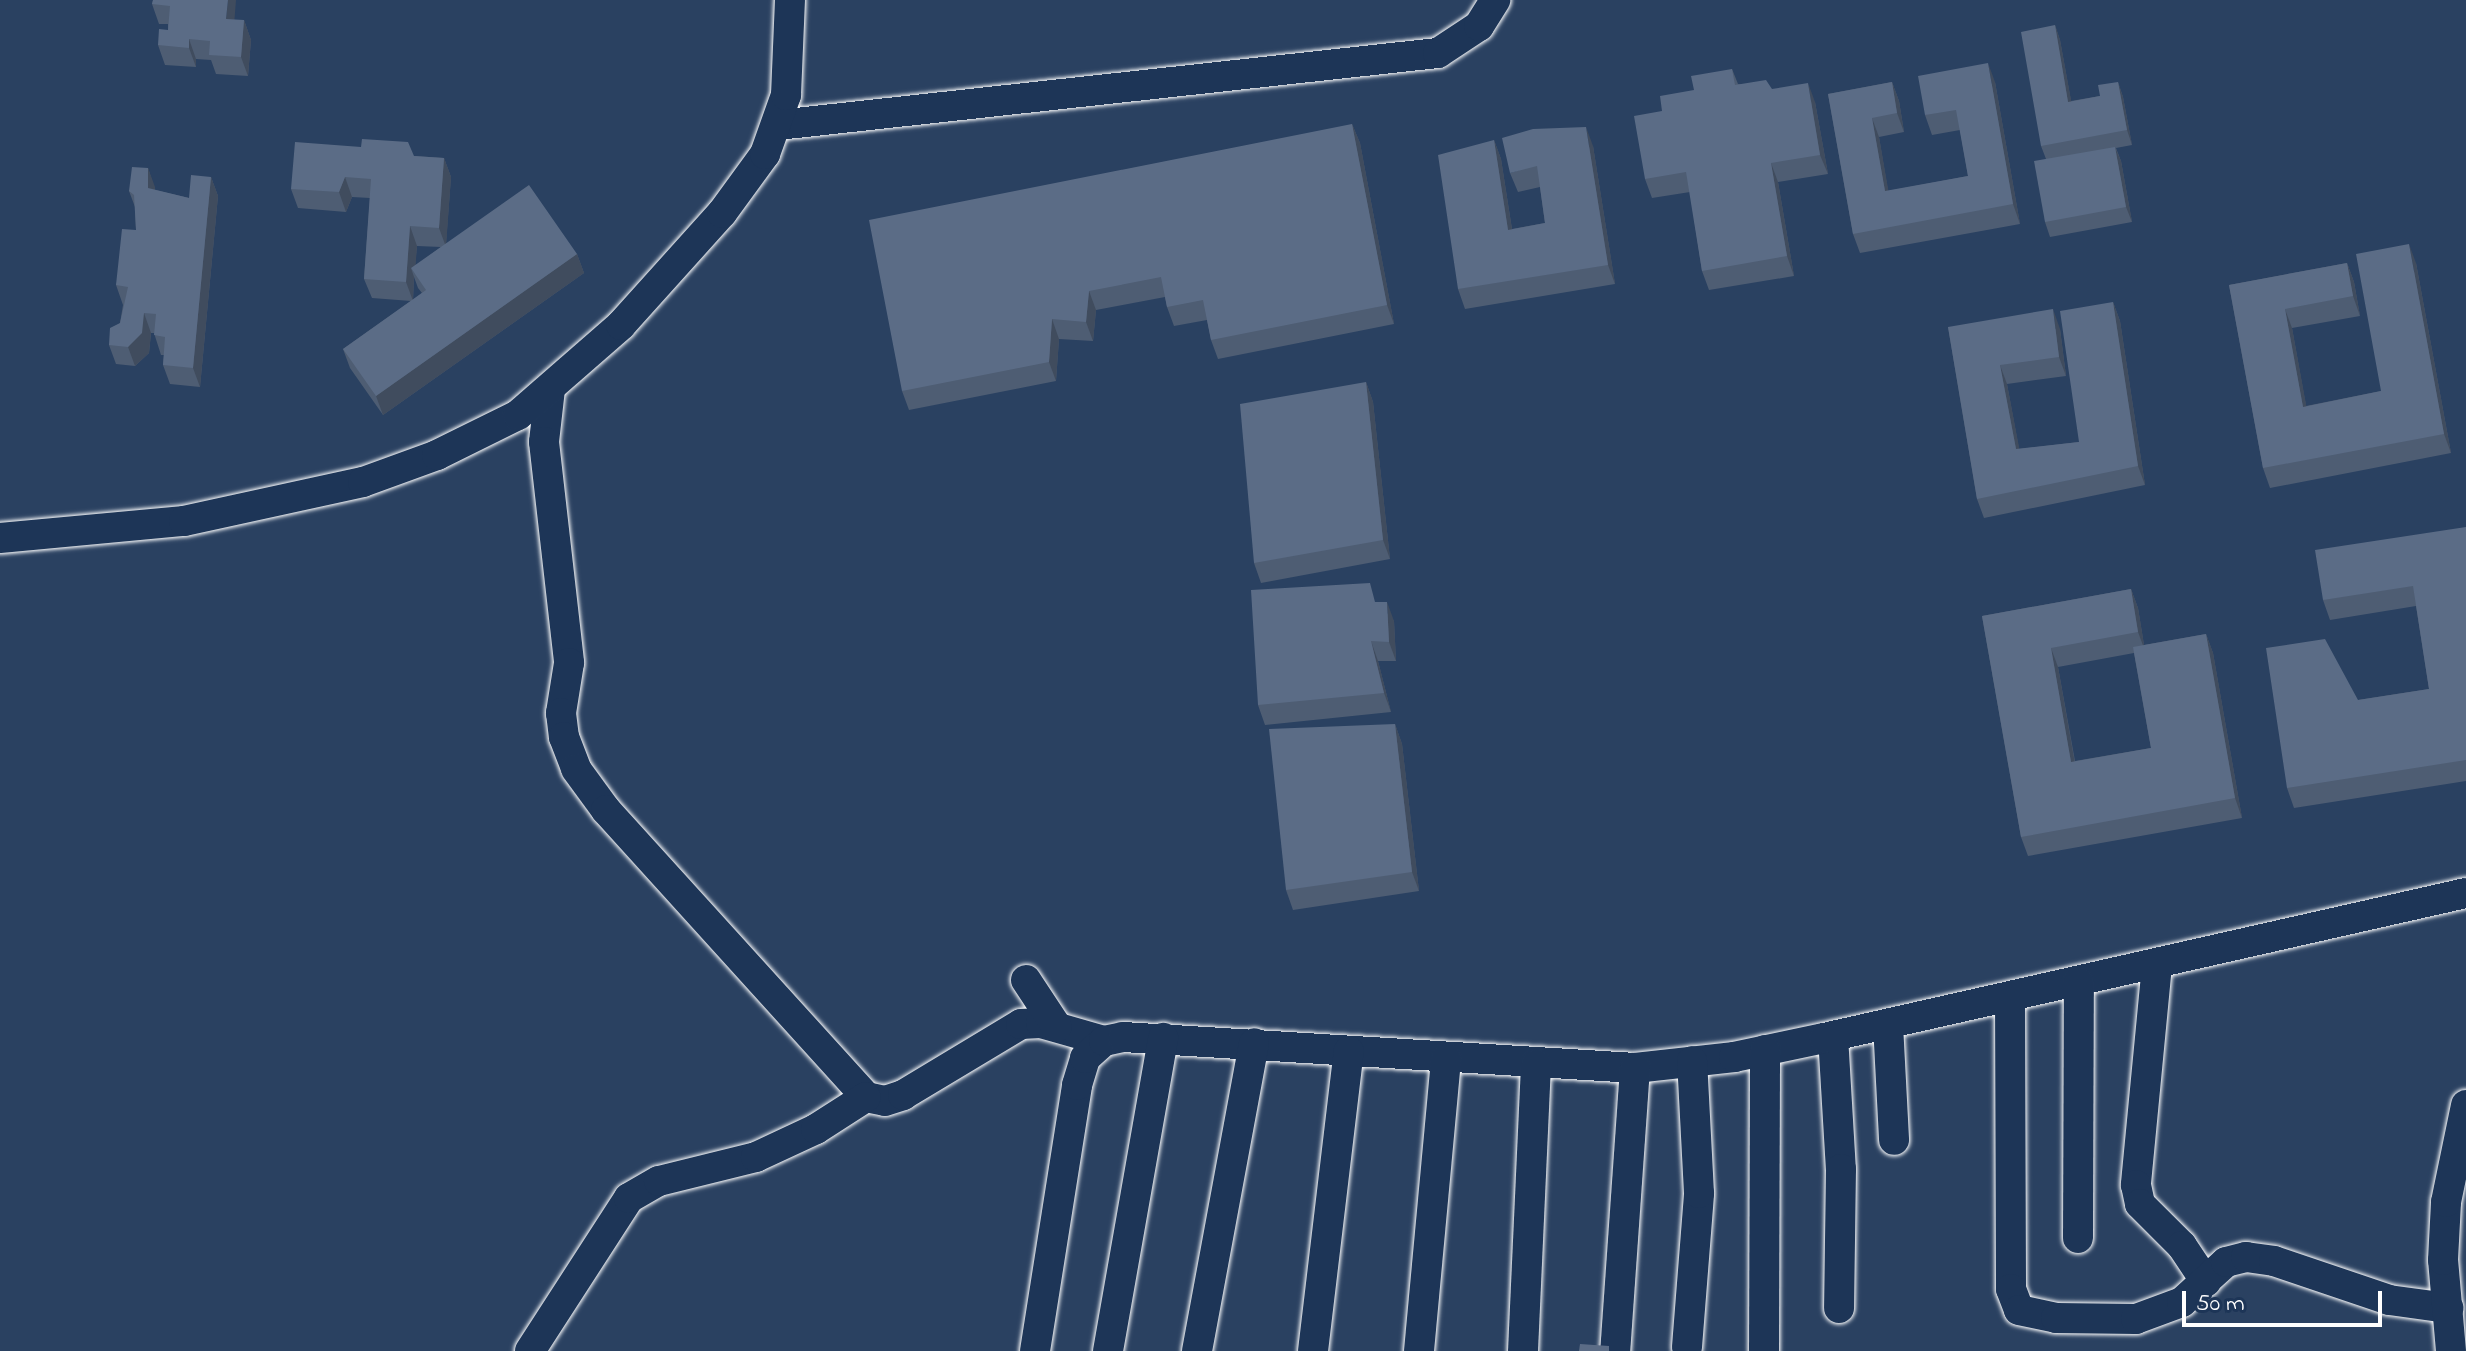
<!DOCTYPE html>
<html>
<head>
<meta charset="utf-8">
<style>
  body { margin:0 }
  #map { position:relative; width:2466px; height:1351px; overflow:hidden; background:#2a4161; font-family:"Indie Flower",sans-serif }
  div>[style] { position:absolute }
  .roads { filter:drop-shadow(0 0 2px #fff) drop-shadow(0 0 2px #fff) }
  .minor>* { height:30px; margin:-15px; padding:0 15px; transform-origin:15px; border-radius:15px; background:#1d3557 }
  .wall>* { inset:0; background:#4e5d73 }
  .shaded-wall>* { inset:0; background:#404c5e }
  .building>* { inset:0; background:#5b6c86 }
  span { translate:-50% -50%; white-space:nowrap; text-align:center; line-height:1.15; -webkit-text-stroke:6px #1d3557; paint-order:stroke }
  .scale { position:absolute; left:2182px; top:1291px; width:200px; height:36px; box-sizing:border-box; border:4px solid #fff; border-top:0; padding-left:10px; font-size:24px; line-height:28px; white-space:nowrap; color:#fff; -webkit-text-stroke:6px #1d3557; paint-order:stroke }
</style>
</head>
<body>
<div id="map">
  <div class="roads">
    <div class="minor">
      <div style="left:778px;top:125px;width:664px;rotate:-6.23deg"></div>
      <div style="left:1438px;top:53px;width:49px;rotate:-33.4deg"></div>
      <div style="left:1479px;top:26px;width:31px;rotate:-58deg"></div>
      <div style="left:550px;top:389px;width:53px;rotate:96.5deg"></div>
      <div style="left:544px;top:442px;width:222px;rotate:83.5deg"></div>
      <div style="left:569px;top:663px;width:51px;rotate:99.1deg"></div>
      <div style="left:561px;top:713px;width:24px;rotate:83deg"></div>
      <div style="left:564px;top:737px;width:34px;rotate:69deg"></div>
      <div style="left:576px;top:769px;width:51px;rotate:53.8deg"></div>
      <div style="left:606px;top:810px;width:387px;rotate:47.8deg"></div>
      <div style="left:866px;top:1097px;width:19px;rotate:12deg"></div>
      <div style="left:885px;top:1101px;width:19px;rotate:-18deg"></div>
      <div style="left:903px;top:1095px;width:138px;rotate:-31deg"></div>
      <div style="left:1021px;top:1024px;width:20px;rotate:-3deg"></div>
      <div style="left:1041px;top:1023px;width:66px;rotate:15.9deg"></div>
      <div style="left:0;top:538px;width:185px;rotate:-5.3deg"></div>
      <div style="left:184px;top:521px;width:183px;rotate:-12.3deg"></div>
      <div style="left:363px;top:482px;width:79px;rotate:-20deg"></div>
      <div style="left:437px;top:455px;width:90px;rotate:-26.3deg"></div>
      <div style="left:518px;top:415px;width:137px;rotate:-41.1deg"></div>
      <div style="left:621px;top:325px;width:151px;rotate:-48deg"></div>
      <div style="left:722px;top:213px;width:73px;rotate:-53.9deg"></div>
      <div style="left:765px;top:154px;width:63px;rotate:-70.4deg"></div>
      <div style="left:786px;top:95px;width:95px;rotate:-87.6deg"></div>
      <div style="left:2157px;top:965px;width:221px;rotate:95.5deg"></div>
      <div style="left:2136px;top:1185px;width:19px;rotate:78deg"></div>
      <div style="left:2140px;top:1204px;width:59px;rotate:45deg"></div>
      <div style="left:2182px;top:1246px;width:43px;rotate:56.3deg"></div>
      <div style="left:1026px;top:980px;width:56px;rotate:56.6deg"></div>
      <div style="left:2010px;top:997px;width:292px;rotate:89.8deg"></div>
      <div style="left:2011px;top:1289px;width:22px;rotate:69deg"></div>
      <div style="left:2019px;top:1310px;width:38px;rotate:12deg"></div>
      <div style="left:2056px;top:1318px;width:80px;rotate:0.7deg"></div>
      <div style="left:2136px;top:1319px;width:49px;rotate:-20.3deg"></div>
      <div style="left:2182px;top:1302px;width:59px;rotate:-42.3deg"></div>
      <div style="left:2226px;top:1262px;width:21px;rotate:-14deg"></div>
      <div style="left:2246px;top:1257px;width:28px;rotate:8deg"></div>
      <div style="left:2274px;top:1261px;width:121px;rotate:18.7deg"></div>
      <div style="left:2389px;top:1300px;width:60px;rotate:7.7deg"></div>
      <div style="left:1888px;top:1024px;width:116px;rotate:87deg"></div>
      <div style="left:1833px;top:1036px;width:133px;rotate:86.6deg"></div>
      <div style="left:1841px;top:1169px;width:139px;rotate:90.8deg"></div>
      <div style="left:1635px;top:1068px;width:100px;rotate:-6.3deg"></div>
      <div style="left:1734px;top:1057px;width:92px;rotate:-11.9deg"></div>
      <div style="left:1824px;top:1038px;width:658px;rotate:-12.73deg"></div>
      <div style="left:2078px;top:1238px;width:256px;rotate:-89.8deg"></div>
      <div style="left:1687px;top:1347px;width:154px;rotate:-85.5deg"></div>
      <div style="left:1699px;top:1193px;width:132px;rotate:-93deg"></div>
      <div style="left:530px;top:1351px;width:182px;rotate:-57.1deg"></div>
      <div style="left:629px;top:1198px;width:34px;rotate:-30deg"></div>
      <div style="left:659px;top:1181px;width:100px;rotate:-13.9deg"></div>
      <div style="left:756px;top:1157px;width:66px;rotate:-25deg"></div>
      <div style="left:816px;top:1129px;width:59px;rotate:-32.6deg"></div>
      <div style="left:1035px;top:1351px;width:269px;rotate:-81deg"></div>
      <div style="left:1077px;top:1085px;width:28px;rotate:-73deg"></div>
      <div style="left:1085px;top:1058px;width:25px;rotate:-42deg"></div>
      <div style="left:1104px;top:1041px;width:19px;rotate:-12deg"></div>
      <div style="left:1123px;top:1037px;width:513px;rotate:3.46deg"></div>
      <div style="left:1635px;top:1068px;width:284px;rotate:94deg"></div>
      <div style="left:1108px;top:1351px;width:318px;rotate:-80deg"></div>
      <div style="left:1197px;top:1351px;width:313px;rotate:-79.5deg"></div>
      <div style="left:1313px;top:1351px;width:302px;rotate:-83.2deg"></div>
      <div style="left:1419px;top:1351px;width:294px;rotate:-84.7deg"></div>
      <div style="left:1523px;top:1351px;width:287px;rotate:-87.4deg"></div>
      <div style="left:1764px;top:1351px;width:301px;rotate:-89.8deg"></div>
      <div style="left:2451px;top:1351px;width:91px;rotate:-95deg"></div>
      <div style="left:2443px;top:1260px;width:58px;rotate:-87deg"></div>
      <div style="left:2446px;top:1202px;width:99px;rotate:-78.3deg"></div>
    </div>
  </div>
  <div class="wall">
    <div style="clip-path:polygon(153px 0,235px 20px,244px 20px,251px 40px,248px 76px,216px 74px,211px 60px,196px 59px,196px 67px,165px 65px,158px 45px,168px 30px,168px 24px,159px 24px,152px 4px)"></div>
    <div style="clip-path:polygon(2055px 25px,2060px 40px,2071px 101px,2100px 96px,2118px 82px,2123px 97px,2132px 145px,2116px 148px,2121px 161px,2132px 222px,2050px 237px,2045px 222px,2046px 159px,2041px 146px)"></div>
    <div style="clip-path:polygon(1732px 69px,1738px 84px,1772px 89px,1815px 102px,1828px 174px,1778px 182px,1794px 276px,1709px 290px,1702px 271px,1690px 192px,1652px 198px,1645px 179px,1662px 111px)"></div>
    <div style="clip-path:polygon(1892px 82px,1899px 101px,1904px 132px,1879px 137px,1888px 191px,1968px 176px,1960px 130px,1932px 135px,1925px 115px,1995px 82px,2020px 224px,1860px 253px,1853px 234px,1828px 94px)"></div>
    <div style="clip-path:polygon(1352px 124px,1360px 143px,1394px 324px,1218px 359px,1211px 340px,1207px 320px,1174px 326px,1167px 307px,1165px 297px,1096px 310px,1093px 341px,1059px 339px,1056px 381px,909px 410px,902px 391px)"></div>
    <div style="clip-path:polygon(1494px 140px,1501px 159px,1512px 229px,1545px 223px,1540px 187px,1518px 192px,1510px 173px,1593px 146px,1615px 284px,1465px 309px,1458px 289px)"></div>
    <div style="clip-path:polygon(evenodd,414px 156px,444px 158px,451px 177px,446px 243px,577px 254px,584px 273px,383px 415px,350px 368px,343px 349px,411px 301px,372px 298px,364px 279px,370px 198px,352px 197px,346px 212px,298px 208px,291px 189px,414px 156px,417px 246px,441px 247px,415px 266px,417px 246px,414px 156px,414px 277px,418px 288px,422px 293px,413px 300px,414px 277px)"></div>
    <div style="clip-path:polygon(148px 168px,155px 190px,189px 198px,211px 177px,218px 196px,200px 387px,170px 384px,163px 365px,164px 355px,161px 355px,154px 333px,151px 333px,149px 353px,135px 366px,116px 364px,109px 345px,120px 323px,123px 305px,116px 285px,136px 230px,135px 207px,129px 191px)"></div>
    <div style="clip-path:polygon(2347px 263px,2354px 282px,2360px 316px,2292px 328px,2306px 406px,2381px 391px,2416px 263px,2451px 453px,2270px 488px,2263px 468px,2229px 285px)"></div>
    <div style="clip-path:polygon(2113px 302px,2120px 321px,2145px 485px,1984px 518px,1977px 499px,1948px 327px,2060px 329px,2066px 376px,2007px 384px,2019px 449px,2079px 442px)"></div>
    <div style="clip-path:polygon(1366px 382px,1373px 402px,1390px 559px,1261px 583px,1254px 563px)"></div>
    <div style="clip-path:polygon(2466px 527px,2466px 781px,2294px 808px,2287px 788px,2358px 700px,2429px 689px,2416px 606px,2330px 620px,2323px 600px)"></div>
    <div style="clip-path:polygon(evenodd,2131px 589px,2138px 608px,2144px 645px,2206px 634px,2213px 653px,2242px 818px,2028px 856px,2021px 837px,1982px 616px,2131px 589px,2134px 653px,2151px 748px,2075px 761px,2058px 667px,2134px 653px)"></div>
    <div style="clip-path:polygon(1377px 602px,1394px 621px,1396px 661px,1378px 661px,1391px 712px,1265px 725px,1258px 705px)"></div>
    <div style="clip-path:polygon(1395px 724px,1402px 744px,1419px 891px,1293px 910px,1286px 890px)"></div>
  </div>
  <div class="shaded-wall">
    <div style="clip-path:polygon(228px 0,236px 0,233px 38px,226px 19px)"></div>
    <div style="clip-path:polygon(244px 20px,251px 40px,248px 76px,241px 57px)"></div>
    <div style="clip-path:polygon(2055px 25px,2060px 40px,2074px 116px,2068px 102px)"></div>
    <div style="clip-path:polygon(189px 39px,196px 59px,196px 67px,189px 48px)"></div>
    <div style="clip-path:polygon(1988px 63px,1995px 82px,2020px 224px,2013px 204px)"></div>
    <div style="clip-path:polygon(1892px 82px,1899px 101px,1904px 132px,1897px 113px)"></div>
    <div style="clip-path:polygon(2118px 82px,2123px 97px,2132px 145px,2127px 130px)"></div>
    <div style="clip-path:polygon(1808px 83px,1815px 102px,1828px 174px,1820px 155px)"></div>
    <div style="clip-path:polygon(1872px 118px,1879px 137px,1892px 211px,1885px 191px)"></div>
    <div style="clip-path:polygon(1352px 124px,1360px 143px,1394px 324px,1387px 305px)"></div>
    <div style="clip-path:polygon(1586px 127px,1593px 146px,1615px 284px,1608px 265px)"></div>
    <div style="clip-path:polygon(1494px 140px,1501px 159px,1515px 249px,1508px 230px)"></div>
    <div style="clip-path:polygon(2115px 147px,2121px 161px,2132px 222px,2126px 207px)"></div>
    <div style="clip-path:polygon(444px 158px,451px 177px,446px 247px,439px 228px)"></div>
    <div style="clip-path:polygon(1771px 163px,1778px 182px,1794px 276px,1787px 256px)"></div>
    <div style="clip-path:polygon(148px 168px,155px 187px,155px 207px,148px 188px)"></div>
    <div style="clip-path:polygon(211px 177px,218px 196px,200px 387px,193px 368px)"></div>
    <div style="clip-path:polygon(345px 177px,352px 197px,346px 212px,339px 192px)"></div>
    <div style="clip-path:polygon(410px 226px,417px 246px,415px 273px,411px 268px,414px 277px,413px 301px,406px 282px)"></div>
    <div style="clip-path:polygon(2409px 244px,2416px 263px,2451px 453px,2444px 434px)"></div>
    <div style="clip-path:polygon(577px 254px,584px 273px,383px 415px,376px 396px)"></div>
    <div style="clip-path:polygon(2347px 263px,2354px 282px,2360px 316px,2353px 296px)"></div>
    <div style="clip-path:polygon(1089px 291px,1096px 310px,1093px 341px,1086px 322px)"></div>
    <div style="clip-path:polygon(2113px 302px,2120px 321px,2145px 485px,2138px 466px)"></div>
    <div style="clip-path:polygon(2053px 309px,2060px 329px,2066px 376px,2059px 357px)"></div>
    <div style="clip-path:polygon(2285px 309px,2292px 328px,2310px 426px,2303px 407px)"></div>
    <div style="clip-path:polygon(144px 313px,151px 333px,149px 353px,135px 366px,128px 347px)"></div>
    <div style="clip-path:polygon(1052px 319px,1059px 339px,1056px 381px,1049px 362px)"></div>
    <div style="clip-path:polygon(2000px 365px,2007px 384px,2023px 468px,2016px 449px)"></div>
    <div style="clip-path:polygon(1366px 382px,1373px 402px,1390px 559px,1383px 540px)"></div>
    <div style="clip-path:polygon(2131px 589px,2138px 608px,2145px 651px,2138px 632px)"></div>
    <div style="clip-path:polygon(1387px 602px,1394px 621px,1396px 661px,1389px 642px)"></div>
    <div style="clip-path:polygon(2206px 634px,2213px 653px,2242px 818px,2235px 798px)"></div>
    <div style="clip-path:polygon(1371px 641px,1378px 661px,1391px 712px,1384px 693px)"></div>
    <div style="clip-path:polygon(2051px 648px,2058px 667px,2078px 781px,2071px 762px)"></div>
    <div style="clip-path:polygon(1395px 724px,1402px 744px,1419px 891px,1412px 872px)"></div>
  </div>
  <div class="building">
    <div style="clip-path:polygon(153px 0,228px 0,226px 19px,244px 20px,241px 57px,209px 55px,210px 41px,189px 39px,189px 48px,158px 45px,159px 29px,168px 30px,170px 6px,152px 4px)"></div>
    <div style="clip-path:polygon(2055px 25px,2068px 102px,2100px 96px,2098px 85px,2118px 82px,2127px 130px,2041px 146px,2021px 32px)"></div>
    <div style="clip-path:polygon(1988px 63px,2013px 204px,1853px 234px,1828px 94px,1892px 82px,1897px 113px,1872px 118px,1885px 191px,1968px 176px,1956px 110px,1925px 115px,1918px 76px)"></div>
    <div style="clip-path:polygon(1732px 69px,1735px 85px,1766px 80px,1772px 89px,1808px 83px,1820px 155px,1771px 163px,1787px 256px,1702px 271px,1686px 172px,1645px 179px,1634px 116px,1662px 111px,1660px 96px,1694px 90px,1691px 76px)"></div>
    <div style="clip-path:polygon(1352px 124px,1387px 305px,1211px 340px,1203px 300px,1167px 307px,1161px 277px,1089px 291px,1086px 322px,1052px 319px,1049px 362px,902px 391px,869px 220px)"></div>
    <div style="clip-path:polygon(1586px 127px,1608px 265px,1458px 289px,1438px 155px,1494px 140px,1508px 230px,1545px 223px,1537px 166px,1510px 173px,1502px 138px,1533px 129px)"></div>
    <div style="clip-path:polygon(362px 139px,408px 142px,414px 156px,444px 158px,439px 228px,410px 226px,406px 282px,364px 279px,371px 179px,345px 177px,339px 192px,291px 189px,295px 142px,361px 147px)"></div>
    <div style="clip-path:polygon(2115px 147px,2126px 207px,2045px 222px,2034px 161px)"></div>
    <div style="clip-path:polygon(132px 167px,148px 168px,148px 188px,189px 198px,191px 175px,211px 177px,193px 368px,163px 365px,165px 337px,154px 335px,156px 314px,144px 313px,142px 333px,128px 347px,109px 345px,110px 328px,120px 323px,128px 287px,116px 285px,122px 229px,136px 230px,134px 195px,129px 191px)"></div>
    <div style="clip-path:polygon(529px 185px,577px 254px,376px 396px,343px 349px,426px 290px,411px 268px)"></div>
    <div style="clip-path:polygon(2409px 244px,2444px 434px,2263px 468px,2229px 285px,2347px 263px,2353px 296px,2285px 309px,2303px 407px,2381px 391px,2356px 254px)"></div>
    <div style="clip-path:polygon(2113px 302px,2138px 466px,1977px 499px,1948px 327px,2053px 309px,2059px 357px,2000px 365px,2016px 449px,2079px 442px,2060px 311px)"></div>
    <div style="clip-path:polygon(1366px 382px,1383px 540px,1254px 563px,1240px 404px)"></div>
    <div style="clip-path:polygon(2466px 527px,2466px 760px,2287px 788px,2266px 648px,2325px 639px,2358px 700px,2429px 689px,2413px 586px,2323px 600px,2315px 550px)"></div>
    <div style="clip-path:polygon(1370px 583px,1375px 602px,1387px 602px,1389px 642px,1371px 641px,1384px 693px,1258px 705px,1251px 590px)"></div>
    <div style="clip-path:polygon(2131px 589px,2138px 632px,2051px 648px,2071px 762px,2151px 748px,2133px 647px,2206px 634px,2235px 798px,2021px 837px,1982px 616px)"></div>
    <div style="clip-path:polygon(1395px 724px,1412px 872px,1286px 890px,1269px 729px)"></div>
    <div style="clip-path:polygon(1580px 1344px,1609px 1346px,1609px 1351px,1579px 1351px)"></div>
  </div>
  <div class="scale">50 m</div>
</div>
</body>
</html>
